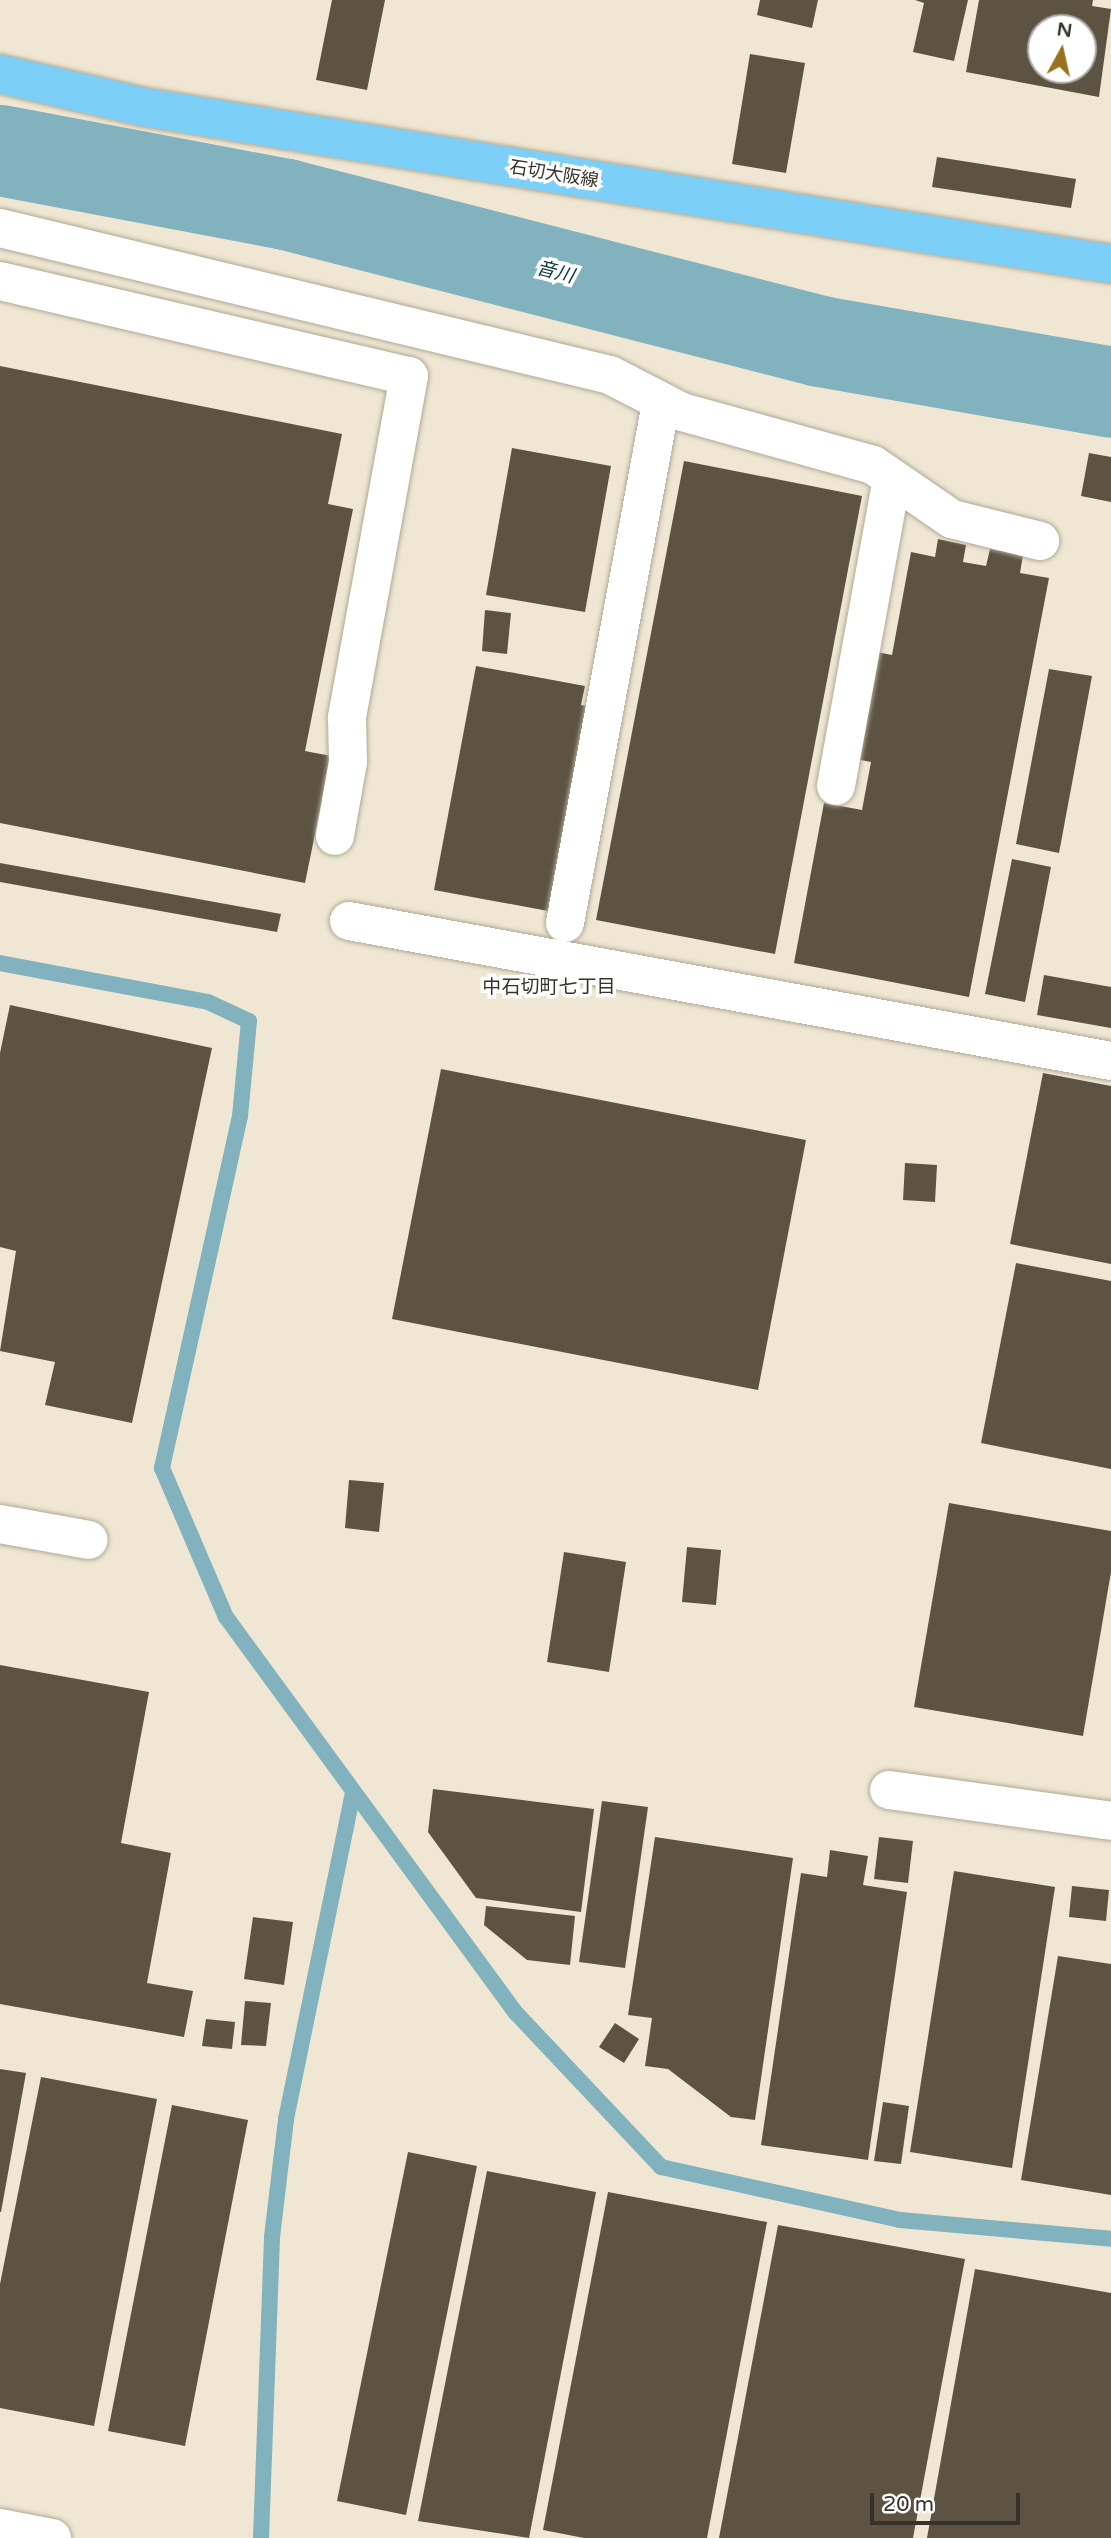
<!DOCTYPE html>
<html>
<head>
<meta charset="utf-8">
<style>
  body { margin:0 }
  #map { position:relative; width:1111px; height:2538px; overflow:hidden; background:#efe7d3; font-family:"Varela Round","Noto Sans JP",sans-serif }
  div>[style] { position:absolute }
  .stream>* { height:16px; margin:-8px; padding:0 8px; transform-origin:8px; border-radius:8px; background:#81b2bd }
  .river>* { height:91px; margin:-45.5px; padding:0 45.5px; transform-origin:45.5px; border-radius:45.5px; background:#81b2bd }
  .building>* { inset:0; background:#5d5343 }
  .roads { filter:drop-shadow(0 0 2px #b0a996) drop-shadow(0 0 2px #b0a996) }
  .minor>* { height:38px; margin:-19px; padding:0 19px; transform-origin:19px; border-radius:19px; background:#fff }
  .major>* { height:38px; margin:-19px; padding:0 19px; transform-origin:19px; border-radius:19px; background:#7cd0f7 }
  span { translate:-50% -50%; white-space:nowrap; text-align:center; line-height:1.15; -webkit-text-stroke:7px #fff; paint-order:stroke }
  .street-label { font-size:18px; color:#35322a }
  .water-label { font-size:19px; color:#093841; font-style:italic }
  .neighbourhood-label { font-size:19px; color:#35322a }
  .north { position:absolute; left:1027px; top:14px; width:70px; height:70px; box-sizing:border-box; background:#fff; border:2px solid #aeadaa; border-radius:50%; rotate:8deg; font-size:19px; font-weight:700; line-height:28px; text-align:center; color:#35322a }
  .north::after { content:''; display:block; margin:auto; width:24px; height:32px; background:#9a711e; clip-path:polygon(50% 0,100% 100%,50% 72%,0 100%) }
  .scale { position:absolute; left:870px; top:2493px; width:150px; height:32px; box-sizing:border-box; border:4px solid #35322a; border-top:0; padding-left:9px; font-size:21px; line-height:24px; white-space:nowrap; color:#35322a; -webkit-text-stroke:5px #fff; paint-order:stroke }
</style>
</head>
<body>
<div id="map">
  <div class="stream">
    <div style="left:0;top:963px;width:212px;rotate:10.6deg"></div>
    <div style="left:208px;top:1002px;width:45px;rotate:24.9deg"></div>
    <div style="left:249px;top:1021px;width:95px;rotate:95.4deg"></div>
    <div style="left:240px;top:1116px;width:361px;rotate:102.5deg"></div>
    <div style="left:162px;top:1468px;width:162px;rotate:66.8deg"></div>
    <div style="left:226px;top:1617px;width:491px;rotate:53.8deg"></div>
    <div style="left:516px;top:2013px;width:212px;rotate:46.7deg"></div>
    <div style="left:661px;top:2167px;width:245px;rotate:12.5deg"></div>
    <div style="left:900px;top:2220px;width:212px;rotate:5.1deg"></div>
    <div style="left:261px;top:2538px;width:301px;rotate:-87.9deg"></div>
    <div style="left:272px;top:2237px;width:119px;rotate:-83.2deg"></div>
    <div style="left:286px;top:2119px;width:334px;rotate:-78.4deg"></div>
  </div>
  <div class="river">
    <div style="left:0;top:150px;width:291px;rotate:10.7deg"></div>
    <div style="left:286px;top:204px;width:551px;rotate:14.39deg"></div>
    <div style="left:820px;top:341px;width:295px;rotate:9.9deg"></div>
  </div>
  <div class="building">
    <div style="clip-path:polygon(332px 0,385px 0,367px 90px,316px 80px)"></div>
    <div style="clip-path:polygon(760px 0,818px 0,812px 28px,757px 15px)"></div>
    <div style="clip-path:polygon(915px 0,968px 0,954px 61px,913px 52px,924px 3px)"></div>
    <div style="clip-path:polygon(evenodd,979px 0,1093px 0,1092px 6px,1111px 9px,1099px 97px,966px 72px,979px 0,1041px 28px,1083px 28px,1083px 70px,1041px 70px,1041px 28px)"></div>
    <div style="clip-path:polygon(750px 54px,805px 63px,786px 173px,732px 164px)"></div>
    <div style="clip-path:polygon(937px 157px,1076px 179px,1071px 208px,932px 187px)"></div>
    <div style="clip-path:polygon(0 366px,342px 434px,328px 504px,353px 509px,305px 751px,331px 756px,305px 883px,0 823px)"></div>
    <div style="clip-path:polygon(512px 448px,611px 466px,585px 612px,486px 595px)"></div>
    <div style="clip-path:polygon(1089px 453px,1111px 457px,1111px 502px,1081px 496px)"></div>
    <div style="clip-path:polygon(684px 461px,862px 496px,775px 954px,596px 920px)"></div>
    <div style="clip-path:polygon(938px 539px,966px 545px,963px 562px,986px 566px,990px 549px,1023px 555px,1020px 573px,1049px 578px,969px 997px,794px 963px,824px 803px,862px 810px,871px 762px,841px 756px,861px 649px,892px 655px,911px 552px,935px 557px)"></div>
    <div style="clip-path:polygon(485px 610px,511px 613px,507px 654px,482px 651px)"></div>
    <div style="clip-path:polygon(476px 666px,585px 686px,581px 705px,598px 708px,559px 913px,434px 890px)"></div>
    <div style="clip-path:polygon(1049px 669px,1092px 676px,1059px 853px,1016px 844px)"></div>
    <div style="clip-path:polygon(1012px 859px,1051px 867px,1025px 1002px,985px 994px)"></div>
    <div style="clip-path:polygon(0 863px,281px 914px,277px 932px,0 882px)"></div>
    <div style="clip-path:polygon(1044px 975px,1111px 987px,1111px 1028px,1037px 1015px)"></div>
    <div style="clip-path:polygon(10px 1005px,212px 1048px,132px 1423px,45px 1405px,55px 1362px,0 1351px,16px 1251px,0 1247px,0 1053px)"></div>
    <div style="clip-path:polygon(441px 1069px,806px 1140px,758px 1390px,392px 1319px)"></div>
    <div style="clip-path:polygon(1043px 1073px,1111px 1086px,1111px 1264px,1010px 1244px)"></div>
    <div style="clip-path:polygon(905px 1163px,937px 1165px,935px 1202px,903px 1200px)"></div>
    <div style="clip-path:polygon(1016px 1263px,1111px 1281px,1111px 1469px,981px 1443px)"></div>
    <div style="clip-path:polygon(349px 1480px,384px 1483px,379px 1532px,345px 1528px)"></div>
    <div style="clip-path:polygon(949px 1503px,1111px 1531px,1111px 1572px,1083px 1736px,914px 1707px)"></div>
    <div style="clip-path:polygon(687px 1547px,721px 1550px,716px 1605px,682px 1602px)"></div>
    <div style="clip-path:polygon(564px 1552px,626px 1562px,609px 1672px,547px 1662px)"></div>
    <div style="clip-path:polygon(0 1665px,149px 1692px,121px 1843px,171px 1853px,147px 1983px,193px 1991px,184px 2037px,0 2004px)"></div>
    <div style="clip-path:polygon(433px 1789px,594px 1809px,581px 1912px,476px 1898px,428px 1832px)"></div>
    <div style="clip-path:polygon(602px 1801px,648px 1807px,625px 1968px,579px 1962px)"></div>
    <div style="clip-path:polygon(655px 1837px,793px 1858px,755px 2120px,731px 2117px,668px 2069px,645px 2066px,652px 2018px,628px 2015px)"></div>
    <div style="clip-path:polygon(879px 1837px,913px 1841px,908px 1883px,874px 1879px)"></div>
    <div style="clip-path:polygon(830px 1850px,868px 1856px,863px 1885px,907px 1892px,868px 2160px,761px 2145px,801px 1873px,827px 1877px)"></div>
    <div style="clip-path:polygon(954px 1871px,1055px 1887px,1012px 2168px,910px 2152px)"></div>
    <div style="clip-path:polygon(1072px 1886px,1109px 1890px,1106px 1921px,1069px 1917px)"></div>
    <div style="clip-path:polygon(486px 1906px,575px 1916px,570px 1965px,527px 1960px,484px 1925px)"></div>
    <div style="clip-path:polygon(253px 1917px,293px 1922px,284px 1985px,244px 1979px)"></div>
    <div style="clip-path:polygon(1058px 1956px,1111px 1964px,1111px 2195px,1021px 2180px)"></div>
    <div style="clip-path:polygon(245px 2001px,271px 2003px,266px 2046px,241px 2045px)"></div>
    <div style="clip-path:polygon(206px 2019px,235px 2022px,232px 2049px,202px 2046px)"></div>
    <div style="clip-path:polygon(615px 2023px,639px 2039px,624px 2063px,599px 2047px)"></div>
    <div style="clip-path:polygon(0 2069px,26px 2073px,1px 2212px,0 2212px)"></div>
    <div style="clip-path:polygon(41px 2077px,157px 2099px,94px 2426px,0 2408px,0 2284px)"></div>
    <div style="clip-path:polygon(883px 2102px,909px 2106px,901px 2164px,874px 2161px)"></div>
    <div style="clip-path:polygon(172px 2105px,248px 2120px,185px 2446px,108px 2431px)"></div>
    <div style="clip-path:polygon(408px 2152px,477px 2166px,406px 2515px,337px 2501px)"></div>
    <div style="clip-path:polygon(487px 2171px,596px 2192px,529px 2538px,418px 2521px)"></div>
    <div style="clip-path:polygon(608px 2192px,767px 2222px,707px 2538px,584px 2538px,543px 2530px)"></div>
    <div style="clip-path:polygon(778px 2225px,965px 2259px,913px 2538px,719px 2538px)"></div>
    <div style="clip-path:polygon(975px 2269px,1111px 2293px,1111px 2538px,927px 2538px)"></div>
  </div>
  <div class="roads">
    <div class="minor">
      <div style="left:0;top:228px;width:627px;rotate:13.55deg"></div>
      <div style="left:610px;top:375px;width:81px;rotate:27.2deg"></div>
      <div style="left:682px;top:412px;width:198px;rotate:15.5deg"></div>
      <div style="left:873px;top:465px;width:96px;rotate:34.4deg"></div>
      <div style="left:952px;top:519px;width:91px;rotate:14deg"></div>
      <div style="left:0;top:281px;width:420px;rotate:13.1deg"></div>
      <div style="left:409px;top:376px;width:348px;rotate:100.3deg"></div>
      <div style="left:347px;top:718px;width:44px;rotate:88.7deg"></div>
      <div style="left:348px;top:762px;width:75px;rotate:100deg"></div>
      <div style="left:836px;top:786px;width:312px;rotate:-79.7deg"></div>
      <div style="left:349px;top:921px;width:775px;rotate:10.41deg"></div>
      <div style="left:565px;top:923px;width:529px;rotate:-79.54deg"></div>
      <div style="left:0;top:1524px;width:90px;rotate:10.2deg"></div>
      <div style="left:889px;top:1790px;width:224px;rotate:7.9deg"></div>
      <div style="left:0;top:2528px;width:53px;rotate:10.9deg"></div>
    </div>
    <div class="major">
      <div style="left:0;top:74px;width:147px;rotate:13deg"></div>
      <div style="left:143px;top:107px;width:981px;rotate:9.21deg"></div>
    </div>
  </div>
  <div class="street-label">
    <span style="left:554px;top:174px;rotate:9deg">石切大阪線</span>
  </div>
  <div class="water-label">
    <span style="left:555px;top:273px;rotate:14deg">音川</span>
  </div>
  <div class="neighbourhood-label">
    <span style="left:549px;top:988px">中石切町七丁目</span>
  </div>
  <div class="north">N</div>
  <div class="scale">20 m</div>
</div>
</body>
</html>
